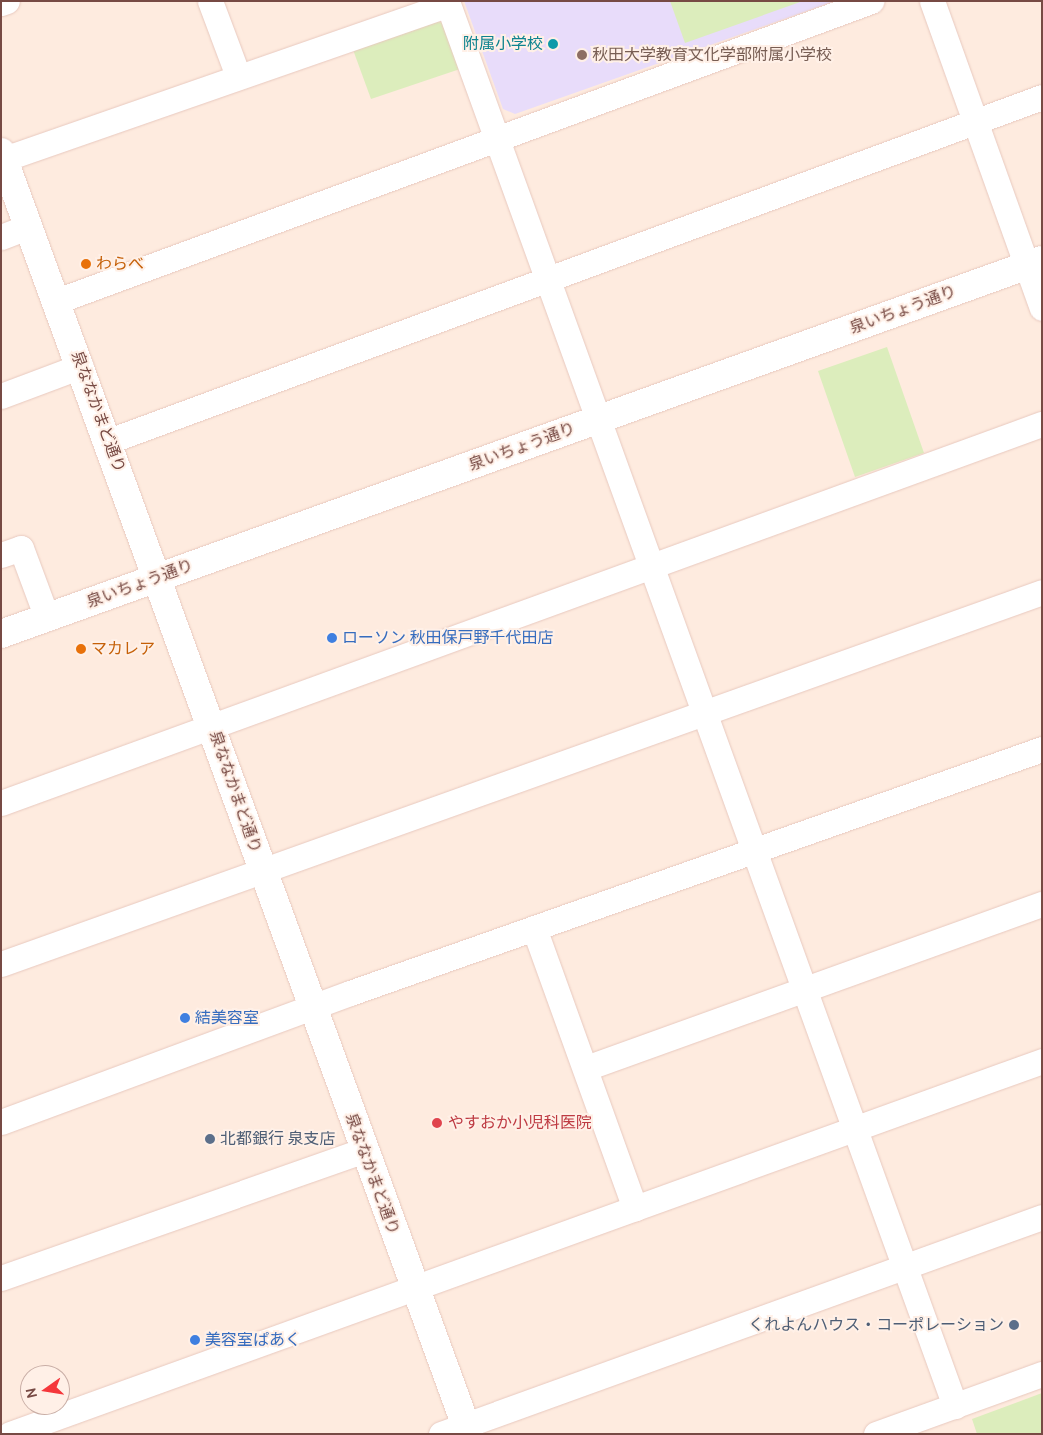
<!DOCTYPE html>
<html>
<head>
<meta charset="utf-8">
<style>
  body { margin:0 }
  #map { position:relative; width:1043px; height:1435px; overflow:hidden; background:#feebdf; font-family:Cabin,"Noto Sans JP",sans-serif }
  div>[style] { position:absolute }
  .education>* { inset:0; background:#e8dcfa }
  .green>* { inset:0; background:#dcedbc }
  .roads { filter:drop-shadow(0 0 1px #e8c9bf) drop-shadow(0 0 1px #e8c9bf) }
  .street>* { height:25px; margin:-12.5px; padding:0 12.5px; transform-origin:12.5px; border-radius:12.5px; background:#fff }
  .secondary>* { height:28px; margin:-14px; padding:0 14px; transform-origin:14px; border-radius:14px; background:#fff }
  .dots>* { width:14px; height:14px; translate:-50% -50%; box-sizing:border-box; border:2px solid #fff0e7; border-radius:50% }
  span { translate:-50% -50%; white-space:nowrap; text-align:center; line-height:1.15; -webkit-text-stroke:4px #fff0e7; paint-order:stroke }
  .culture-label { font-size:16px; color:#0d838f }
  .right { translate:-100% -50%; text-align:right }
  .education-label { font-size:16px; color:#785e54 }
  .left { translate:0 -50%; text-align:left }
  .food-label { font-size:16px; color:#c56008 }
  .street-label { font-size:16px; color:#774a44 }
  .shop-label { font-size:16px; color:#366cbe }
  .health-label { font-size:16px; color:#be3a42 }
  .service-label { font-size:16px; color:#4e5e75 }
  .frame { position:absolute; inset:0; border:2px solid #774a44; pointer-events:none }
  .north { position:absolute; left:20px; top:1365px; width:50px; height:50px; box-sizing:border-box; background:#fff0e7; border:1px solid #c9aea6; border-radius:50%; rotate:257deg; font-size:14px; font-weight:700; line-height:20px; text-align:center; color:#774a44 }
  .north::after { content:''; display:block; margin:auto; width:18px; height:22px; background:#f5373b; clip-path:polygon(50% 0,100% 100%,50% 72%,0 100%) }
</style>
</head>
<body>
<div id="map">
  <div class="education">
    <div style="clip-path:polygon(464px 1px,835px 1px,515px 114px,503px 109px)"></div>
  </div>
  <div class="green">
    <div style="clip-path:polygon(670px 1px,803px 1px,685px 43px)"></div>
    <div style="clip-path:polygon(429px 20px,444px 23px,460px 69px,371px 99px,352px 47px)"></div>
    <div style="clip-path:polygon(887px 347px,924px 453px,855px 477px,818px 371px)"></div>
    <div style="clip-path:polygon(1042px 1393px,1042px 1434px,977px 1434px,972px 1419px)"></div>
  </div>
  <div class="roads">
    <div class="street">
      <div style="left:210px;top:1px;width:80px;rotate:69.5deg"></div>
      <div style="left:932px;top:1px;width:326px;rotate:70.3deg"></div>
      <div style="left:1px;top:3px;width:6px;rotate:-18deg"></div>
      <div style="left:4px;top:159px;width:470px;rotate:-19.2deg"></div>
      <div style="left:448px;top:4px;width:1491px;rotate:70.12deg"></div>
      <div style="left:1px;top:237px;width:30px;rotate:-21deg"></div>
      <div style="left:57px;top:301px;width:868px;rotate:-20.23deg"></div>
      <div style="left:1px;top:396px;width:85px;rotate:-20.6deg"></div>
      <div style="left:109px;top:441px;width:994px;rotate:-20.24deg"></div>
      <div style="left:1px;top:555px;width:21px;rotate:-19deg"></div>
      <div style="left:21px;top:548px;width:75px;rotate:69.6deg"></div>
      <div style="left:1px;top:803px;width:1108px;rotate:-20.01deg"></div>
      <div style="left:534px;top:928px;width:298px;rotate:70.2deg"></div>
      <div style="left:1px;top:964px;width:1105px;rotate:-19.66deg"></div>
      <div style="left:586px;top:1068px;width:485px;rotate:-19.8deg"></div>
      <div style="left:1px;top:1122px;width:372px;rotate:-20.3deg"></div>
      <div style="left:350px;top:993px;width:734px;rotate:-19.42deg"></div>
      <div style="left:1px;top:1278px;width:385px;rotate:-19.4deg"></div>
      <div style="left:10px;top:1434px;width:1097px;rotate:-19.87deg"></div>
      <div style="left:441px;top:1434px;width:639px;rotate:-19.85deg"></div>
      <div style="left:876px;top:1434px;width:177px;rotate:-19.9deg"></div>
    </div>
    <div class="secondary">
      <div style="left:1px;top:152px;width:1365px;rotate:69.95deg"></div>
      <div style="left:1px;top:634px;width:1106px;rotate:-19.76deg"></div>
    </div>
  </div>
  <div class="dots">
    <div style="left:553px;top:44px;background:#0f9aa8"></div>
    <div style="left:582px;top:55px;background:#8d6e63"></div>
    <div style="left:86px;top:264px;background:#e8710a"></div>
    <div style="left:332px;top:638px;background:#3f7fe0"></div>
    <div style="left:81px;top:649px;background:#e8710a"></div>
    <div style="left:185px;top:1018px;background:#3f7fe0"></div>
    <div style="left:437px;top:1123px;background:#e0444e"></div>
    <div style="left:210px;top:1139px;background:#5c6f8a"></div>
    <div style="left:1014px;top:1325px;background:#5c6f8a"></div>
    <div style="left:195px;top:1340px;background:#3f7fe0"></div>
  </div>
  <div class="culture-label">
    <span class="right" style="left:543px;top:44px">附属小学校</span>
  </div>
  <div class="education-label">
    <span class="left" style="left:592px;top:55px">秋田大学教育文化学部附属小学校</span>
  </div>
  <div class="food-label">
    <span class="left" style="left:96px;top:264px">わらべ</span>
    <span class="left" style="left:91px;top:649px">マカレア</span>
  </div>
  <div class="street-label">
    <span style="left:903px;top:310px;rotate:-20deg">泉いちょう通り</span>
    <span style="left:98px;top:412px;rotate:70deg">泉ななかまど通り</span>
    <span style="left:522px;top:447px;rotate:-20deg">泉いちょう通り</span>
    <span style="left:140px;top:584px;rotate:-20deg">泉いちょう通り</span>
    <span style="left:235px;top:792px;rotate:71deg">泉ななかまど通り</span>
    <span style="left:372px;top:1174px;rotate:70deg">泉ななかまど通り</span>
  </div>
  <div class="shop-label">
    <span class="left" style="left:342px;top:638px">ローソン 秋田保戸野千代田店</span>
    <span class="left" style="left:195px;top:1018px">結美容室</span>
    <span class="left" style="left:205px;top:1340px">美容室ぱあく</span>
  </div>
  <div class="health-label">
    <span class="left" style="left:448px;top:1123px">やすおか小児科医院</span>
  </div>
  <div class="service-label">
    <span class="left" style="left:220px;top:1139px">北都銀行 泉支店</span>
    <span class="right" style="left:1004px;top:1325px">くれよんハウス・コーポレーション</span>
  </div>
  <div class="frame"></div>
  <div class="north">N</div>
</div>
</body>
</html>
